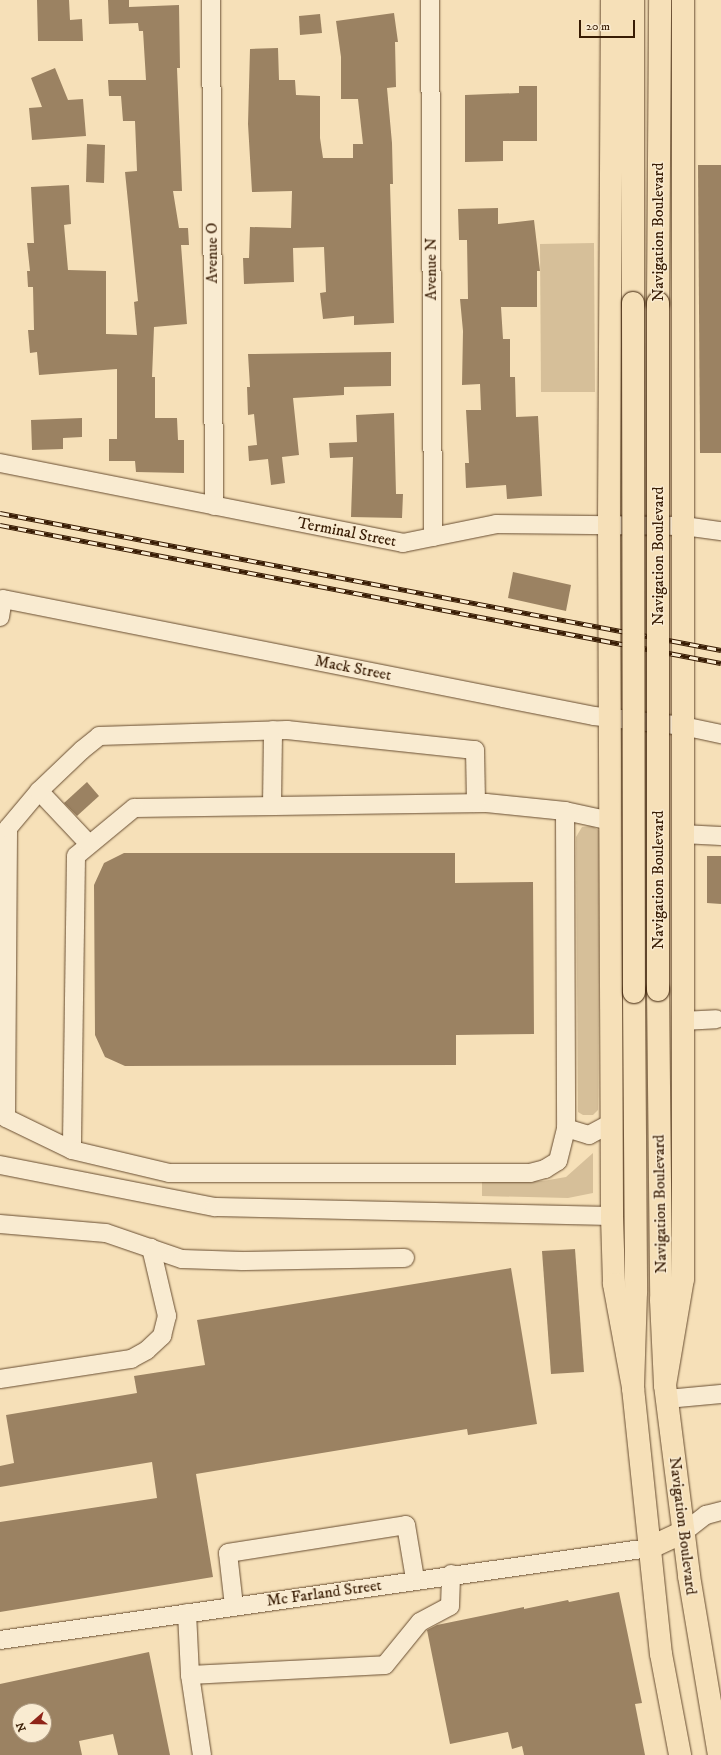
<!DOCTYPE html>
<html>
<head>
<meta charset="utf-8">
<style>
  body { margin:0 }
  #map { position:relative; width:721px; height:1755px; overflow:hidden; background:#f6e0b8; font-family:"IM FELL DW Pica",serif }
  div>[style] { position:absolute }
  .green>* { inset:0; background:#d6bf99 }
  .building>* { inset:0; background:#9b8262 }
  .roads { filter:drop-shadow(0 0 1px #684d31) drop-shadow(0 0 1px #684d31) }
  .minor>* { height:18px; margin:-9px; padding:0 9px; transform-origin:9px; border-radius:9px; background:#f9ebd1 }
  .major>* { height:22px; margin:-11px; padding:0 11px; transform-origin:11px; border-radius:11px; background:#f6e0b8 }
  .rail>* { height:4.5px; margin-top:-2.25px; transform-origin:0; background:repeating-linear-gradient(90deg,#f9ebd1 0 9px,#381c04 0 18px); box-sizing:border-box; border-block:1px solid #381c04 }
  .bridges { filter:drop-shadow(0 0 1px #381c04) drop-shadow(0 0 1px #381c04) }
  .major-bridge>* { height:22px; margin:-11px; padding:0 11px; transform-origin:11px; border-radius:11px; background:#f6e0b8 }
  span { translate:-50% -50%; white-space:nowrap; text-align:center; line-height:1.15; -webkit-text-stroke:3px #f9ebd1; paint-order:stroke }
  .street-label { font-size:16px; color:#381c04 }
  .north { position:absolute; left:12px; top:1703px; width:40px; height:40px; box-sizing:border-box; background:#f9ebd1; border:1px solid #ac987f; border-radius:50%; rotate:250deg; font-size:11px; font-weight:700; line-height:16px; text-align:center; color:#381c04 }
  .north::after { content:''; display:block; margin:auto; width:14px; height:18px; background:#8f2418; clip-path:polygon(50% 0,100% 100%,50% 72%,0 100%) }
  .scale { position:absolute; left:579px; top:20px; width:56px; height:18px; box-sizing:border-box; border:2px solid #381c04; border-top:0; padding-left:5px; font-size:12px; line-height:14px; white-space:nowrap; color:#381c04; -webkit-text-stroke:3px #f9ebd1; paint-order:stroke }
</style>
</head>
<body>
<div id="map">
  <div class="green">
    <div style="clip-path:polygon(594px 243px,595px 392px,541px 392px,540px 244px)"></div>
    <div style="clip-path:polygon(592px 826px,600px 831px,598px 1110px,593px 1115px,583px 1115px,578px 1112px,576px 837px,582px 827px)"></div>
    <div style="clip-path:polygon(593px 1153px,593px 1193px,568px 1198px,482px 1196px,482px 1182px,543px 1181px,566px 1177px)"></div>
  </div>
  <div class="building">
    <div style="clip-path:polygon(37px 0,69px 0,70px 20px,82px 19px,83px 41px,38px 41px)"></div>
    <div style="clip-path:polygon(108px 0,129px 0,129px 7px,179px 5px,180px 68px,177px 68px,182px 191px,173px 191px,179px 228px,188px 228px,189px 245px,181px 245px,187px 324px,154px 327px,152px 377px,155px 377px,155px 418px,177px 418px,178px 440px,184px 440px,184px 473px,136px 472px,135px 461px,109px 461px,109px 439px,117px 439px,117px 369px,39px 375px,37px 352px,30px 353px,28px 330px,34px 330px,33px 287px,28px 287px,27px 271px,30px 271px,27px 243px,34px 243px,31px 187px,69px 185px,71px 224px,64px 225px,68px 270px,106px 271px,106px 334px,137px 335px,134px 302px,138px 301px,125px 172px,137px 171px,135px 121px,123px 121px,121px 96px,109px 96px,108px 80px,146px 80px,143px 31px,139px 31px,138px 23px,109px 24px)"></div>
    <div style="clip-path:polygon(394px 13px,398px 42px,395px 42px,396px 87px,387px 88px,392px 143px,393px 184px,390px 184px,394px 323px,354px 325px,354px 316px,323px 319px,320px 293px,326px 292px,324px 247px,293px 248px,294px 282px,244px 284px,243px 258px,249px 258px,250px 227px,291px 228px,292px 191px,252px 192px,248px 124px,250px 49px,278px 48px,279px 80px,295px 80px,296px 95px,320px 96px,320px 138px,323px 158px,353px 158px,353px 144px,363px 144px,358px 99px,341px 99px,341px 57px,336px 21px)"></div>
    <div style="clip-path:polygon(320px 14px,322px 33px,300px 35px,299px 16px)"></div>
    <div style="clip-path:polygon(55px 68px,68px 100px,83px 99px,86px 136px,32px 140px,29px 108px,42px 107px,31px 78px)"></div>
    <div style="clip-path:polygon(519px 86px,537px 86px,537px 141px,503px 141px,503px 161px,465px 162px,465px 95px,519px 93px)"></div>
    <div style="clip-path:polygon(87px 144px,105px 145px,104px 183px,86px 182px)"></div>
    <div style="clip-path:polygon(698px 165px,721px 165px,721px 453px,700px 453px)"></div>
    <div style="clip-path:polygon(498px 208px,498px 224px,534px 220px,540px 271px,537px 271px,537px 307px,501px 307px,503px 339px,510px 339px,510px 377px,515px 377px,516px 417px,538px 416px,542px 496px,507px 499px,506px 485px,466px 488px,465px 463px,469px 463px,466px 410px,481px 410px,480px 384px,462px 385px,463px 331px,460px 299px,468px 299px,467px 240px,459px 240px,458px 209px)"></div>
    <div style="clip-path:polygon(391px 352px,391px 386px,344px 387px,344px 395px,293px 398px,299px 455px,282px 457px,285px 483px,271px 485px,268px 459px,249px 461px,248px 446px,257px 445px,254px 414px,248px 415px,247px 387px,250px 387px,248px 354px)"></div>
    <div style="clip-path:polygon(394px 413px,396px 494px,403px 494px,402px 518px,351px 517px,353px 457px,330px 458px,329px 443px,357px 442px,356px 415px)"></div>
    <div style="clip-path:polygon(82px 418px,82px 437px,63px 438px,63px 449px,32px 450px,31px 420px)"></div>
    <div style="clip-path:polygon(513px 572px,571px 585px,566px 611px,508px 598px)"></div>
    <div style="clip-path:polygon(87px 782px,99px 796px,77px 816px,64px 803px)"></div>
    <div style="clip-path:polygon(124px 853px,455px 853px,455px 883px,533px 882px,534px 1034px,456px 1035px,456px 1065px,125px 1066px,105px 1057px,95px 1035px,94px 885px,104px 863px)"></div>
    <div style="clip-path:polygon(707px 856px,721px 856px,721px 904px,707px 903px)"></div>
    <div style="clip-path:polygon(575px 1249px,584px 1372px,551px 1374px,542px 1251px)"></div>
    <div style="clip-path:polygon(511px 1268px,537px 1424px,468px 1435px,467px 1429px,196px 1474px,213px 1577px,0 1612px,0 1522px,157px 1498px,152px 1462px,0 1487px,0 1466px,14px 1463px,6px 1415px,137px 1393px,134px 1376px,205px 1365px,197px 1320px)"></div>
    <div style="clip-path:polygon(619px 1592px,642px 1703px,635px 1704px,645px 1755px,524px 1755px,522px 1746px,512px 1749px,508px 1732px,450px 1744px,427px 1630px,437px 1625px,524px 1607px,524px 1609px,568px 1600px,569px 1602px)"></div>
    <div style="clip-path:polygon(evenodd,149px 1652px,170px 1755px,118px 1755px,113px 1734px,79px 1741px,82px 1755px,0 1755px,0 1684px,149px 1652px,20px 1711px,44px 1711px,44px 1735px,20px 1735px,20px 1711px)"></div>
  </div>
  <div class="roads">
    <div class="minor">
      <div style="left:211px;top:0;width:506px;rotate:89.66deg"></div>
      <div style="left:430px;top:0;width:537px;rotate:89.68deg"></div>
      <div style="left:0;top:463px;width:411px;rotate:11.2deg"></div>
      <div style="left:403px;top:543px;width:95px;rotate:-11.5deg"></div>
      <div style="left:496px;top:524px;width:188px;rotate:0.6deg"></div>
      <div style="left:684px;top:526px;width:37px;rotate:8deg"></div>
      <div style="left:0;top:617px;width:18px;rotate:-81deg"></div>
      <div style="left:3px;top:599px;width:602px;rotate:11.2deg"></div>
      <div style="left:594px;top:716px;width:90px;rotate:6.4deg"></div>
      <div style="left:683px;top:726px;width:39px;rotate:12deg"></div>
      <div style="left:39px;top:791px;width:73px;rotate:46.7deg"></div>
      <div style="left:272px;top:805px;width:75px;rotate:-89.2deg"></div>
      <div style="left:565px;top:811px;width:79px;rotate:-174.2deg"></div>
      <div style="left:486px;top:803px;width:352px;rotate:179.2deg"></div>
      <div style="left:134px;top:808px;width:75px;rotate:140.4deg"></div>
      <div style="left:76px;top:856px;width:294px;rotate:90.8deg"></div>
      <div style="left:72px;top:1150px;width:100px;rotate:13.3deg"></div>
      <div style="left:169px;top:1173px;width:361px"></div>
      <div style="left:530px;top:1173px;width:16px;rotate:-15deg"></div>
      <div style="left:545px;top:1169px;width:15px;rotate:-32deg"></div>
      <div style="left:558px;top:1161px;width:34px;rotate:-76deg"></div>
      <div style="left:611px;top:821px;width:47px;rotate:-167.7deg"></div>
      <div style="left:565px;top:811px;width:317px;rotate:89.8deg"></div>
      <div style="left:566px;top:1128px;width:24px;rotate:17deg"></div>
      <div style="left:589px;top:1135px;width:26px;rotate:-28deg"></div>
      <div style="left:682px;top:834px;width:39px;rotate:3deg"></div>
      <div style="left:682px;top:1021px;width:34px;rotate:-3deg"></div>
      <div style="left:72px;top:1150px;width:73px;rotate:-154.1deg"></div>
      <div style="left:6px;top:1118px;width:290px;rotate:-89.6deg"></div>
      <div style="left:8px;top:828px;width:48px;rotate:-50deg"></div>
      <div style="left:39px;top:791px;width:59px;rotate:-43.6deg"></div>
      <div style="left:82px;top:750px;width:22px;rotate:-39deg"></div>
      <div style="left:99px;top:736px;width:188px;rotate:-1.8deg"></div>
      <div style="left:287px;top:730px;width:189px;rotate:6.1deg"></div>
      <div style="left:475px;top:750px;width:53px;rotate:88.9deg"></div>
      <div style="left:0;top:1165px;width:219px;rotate:11.1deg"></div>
      <div style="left:215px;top:1207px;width:397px;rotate:1.3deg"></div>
      <div style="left:0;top:1224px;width:106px;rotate:4.9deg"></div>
      <div style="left:106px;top:1233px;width:80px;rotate:18.9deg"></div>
      <div style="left:182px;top:1259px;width:60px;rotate:1.9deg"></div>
      <div style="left:242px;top:1261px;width:163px;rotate:-1.1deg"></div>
      <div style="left:0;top:1379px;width:133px;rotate:-8.7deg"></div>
      <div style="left:131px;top:1359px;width:18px;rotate:-29deg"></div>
      <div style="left:147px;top:1350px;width:21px;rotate:-43deg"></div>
      <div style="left:162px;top:1336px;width:21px;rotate:-76deg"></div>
      <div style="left:167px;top:1316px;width:70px;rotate:-103.2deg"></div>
      <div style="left:667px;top:1399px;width:54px;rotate:-5.3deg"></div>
      <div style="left:684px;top:1532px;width:28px;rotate:-38deg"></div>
      <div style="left:706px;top:1515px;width:16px;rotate:-15deg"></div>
      <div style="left:234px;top:1606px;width:53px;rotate:-96.5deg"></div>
      <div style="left:228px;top:1553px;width:180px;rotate:-8.9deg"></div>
      <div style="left:406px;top:1525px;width:55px;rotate:80.5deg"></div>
      <div style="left:187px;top:1613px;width:62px;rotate:87.2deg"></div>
      <div style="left:190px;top:1675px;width:81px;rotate:81.5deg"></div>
      <div style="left:0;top:1640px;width:655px;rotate:-8.07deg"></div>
      <div style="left:190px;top:1675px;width:195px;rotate:-2.9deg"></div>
      <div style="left:385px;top:1665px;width:55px;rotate:-50.9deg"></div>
      <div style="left:420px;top:1622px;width:34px;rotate:-28deg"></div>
      <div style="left:450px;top:1606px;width:32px;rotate:-88deg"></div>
    </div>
    <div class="major">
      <div style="left:612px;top:0;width:523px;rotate:90.33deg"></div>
      <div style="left:609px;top:523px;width:693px;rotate:89.75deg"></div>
      <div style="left:612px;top:1216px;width:68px;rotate:88.3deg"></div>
      <div style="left:614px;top:1284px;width:106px;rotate:79.6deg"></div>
      <div style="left:633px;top:0;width:303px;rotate:90deg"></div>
      <div style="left:658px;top:303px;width:303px;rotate:-89.6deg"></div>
      <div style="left:658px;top:990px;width:310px;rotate:89.4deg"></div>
      <div style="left:661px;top:1300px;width:85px;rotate:87.3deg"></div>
      <div style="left:665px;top:1385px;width:193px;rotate:82.8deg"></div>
      <div style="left:689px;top:1576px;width:181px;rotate:80.5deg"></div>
      <div style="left:634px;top:992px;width:300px;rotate:89.6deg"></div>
      <div style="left:636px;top:1292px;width:96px;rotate:91.8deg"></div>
      <div style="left:633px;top:1388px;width:267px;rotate:84deg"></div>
      <div style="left:661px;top:1654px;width:103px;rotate:79.3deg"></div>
      <div style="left:665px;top:1385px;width:108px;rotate:-80.4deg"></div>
      <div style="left:683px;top:1279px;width:1279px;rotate:-90deg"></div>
      <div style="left:649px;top:1548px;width:38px;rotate:-25deg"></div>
    </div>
  </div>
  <div class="rail">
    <div style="left:0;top:513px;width:734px;rotate:10.76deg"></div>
    <div style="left:0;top:525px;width:734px;rotate:10.84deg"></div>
  </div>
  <div class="bridges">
    <div class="major-bridge">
      <div style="left:633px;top:303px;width:689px;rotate:89.92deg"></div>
      <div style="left:658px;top:990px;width:687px;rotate:-90deg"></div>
    </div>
  </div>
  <div class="street-label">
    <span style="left:658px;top:232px;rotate:-90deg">Navigation Boulevard</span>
    <span style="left:212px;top:253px;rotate:-90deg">Avenue O</span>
    <span style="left:431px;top:269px;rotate:-90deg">Avenue N</span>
    <span style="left:347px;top:532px;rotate:11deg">Terminal Street</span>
    <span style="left:658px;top:556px;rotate:-90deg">Navigation Boulevard</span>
    <span style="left:353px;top:668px;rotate:11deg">Mack Street</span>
    <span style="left:658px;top:880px;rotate:-90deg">Navigation Boulevard</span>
    <span style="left:660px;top:1204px;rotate:-91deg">Navigation Boulevard</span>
    <span style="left:683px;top:1526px;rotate:83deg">Navigation Boulevard</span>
    <span style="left:324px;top:1593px;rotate:-8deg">Mc Farland Street</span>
  </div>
  <div class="north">N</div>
  <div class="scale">20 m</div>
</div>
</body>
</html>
